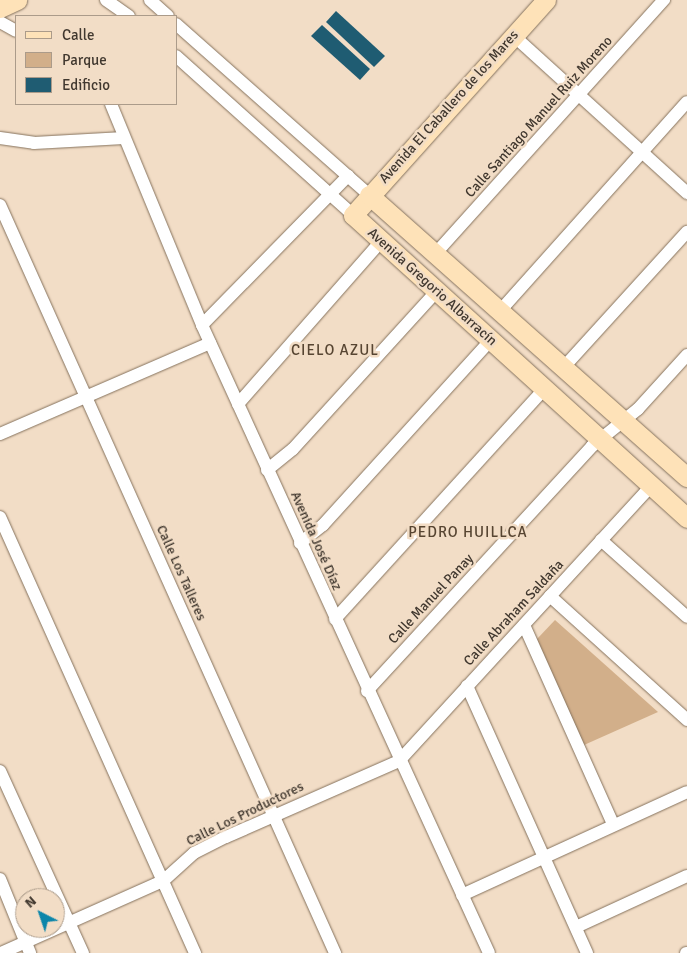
<!DOCTYPE html>
<html>
<head>
<meta charset="utf-8">
<style>
  body { margin:0 }
  #map { position:relative; width:687px; height:953px; overflow:hidden; background:#f2ddc6; font-family:Signika,sans-serif }
  div>[style] { position:absolute }
  .green>* { inset:0; background:#d2af8a }
  .building>* { inset:0; background:#1f5c72 }
  .roads { filter:drop-shadow(0 0 1px #85725d) drop-shadow(0 0 1px #85725d) }
  .street>* { height:12px; margin:-6px; padding:0 6px; transform-origin:6px; border-radius:6px; background:#fff }
  .secondary>* { height:19px; margin:-9.5px; padding:0 9.5px; transform-origin:9.5px; border-radius:9.5px; background:#fee2b8 }
  span { translate:-50% -50%; white-space:nowrap; text-align:center; line-height:1.15; -webkit-text-stroke:5px #f2ddc6; paint-order:stroke }
  .street-label { font-size:14px; color:#41382f }
  .neighbourhood-label { font-size:15px; color:#574532; letter-spacing:1px }
  .legend { position:absolute; left:15px; top:15px; width:162px; height:90px; box-sizing:border-box; background:#f2ddc6; border:1px solid #ab9b8a; margin:0; padding:6px 9px; list-style:none; font-size:15px; color:#41382f }
  .legend li { display:flex; align-items:center; gap:10px; height:25px }
  .legend b { width:25px; border:1px solid #ab9b8a }
  .north { position:absolute; left:15px; top:888px; width:50px; height:50px; box-sizing:border-box; background:#f2ddc6; border:1px solid #ab9b8a; border-radius:50%; rotate:319deg; font-size:14px; font-weight:700; line-height:20px; text-align:center; color:#41382f }
  .north::after { content:''; display:block; margin:auto; width:18px; height:22px; background:#0c86aa; clip-path:polygon(50% 0,100% 100%,50% 72%,0 100%) }
</style>
</head>
<body>
<div id="map">
  <div class="green">
    <div style="clip-path:polygon(555px 620px,658px 712px,584px 745px,537px 639px)"></div>
  </div>
  <div class="building">
    <div style="clip-path:polygon(336px 11px,385px 56px,374px 67px,326px 22px)"></div>
    <div style="clip-path:polygon(322px 25px,370px 69px,360px 80px,311px 36px)"></div>
  </div>
  <div class="roads">
    <div class="street">
      <div style="left:106px;top:0;width:28px;rotate:35deg"></div>
      <div style="left:150px;top:0;width:24px;rotate:42deg"></div>
      <div style="left:0;top:22px;width:18px;rotate:29deg"></div>
      <div style="left:176px;top:24px;width:258px;rotate:41.5deg"></div>
      <div style="left:514px;top:36px;width:234px;rotate:42.2deg"></div>
      <div style="left:176px;top:56px;width:238px;rotate:41.9deg"></div>
      <div style="left:111px;top:104px;width:239px;rotate:67.6deg"></div>
      <div style="left:202px;top:325px;width:690px;rotate:65.44deg"></div>
      <div style="left:0;top:138px;width:34px;rotate:8deg"></div>
      <div style="left:34px;top:143px;width:90px;rotate:-3.2deg"></div>
      <div style="left:0;top:205px;width:820px;rotate:65.87deg"></div>
      <div style="left:436px;top:253px;width:341px;rotate:-48deg"></div>
      <div style="left:500px;top:311px;width:280px;rotate:-48.2deg"></div>
      <div style="left:202px;top:325px;width:209px;rotate:-45.6deg"></div>
      <div style="left:564px;top:367px;width:183px;rotate:-47.7deg"></div>
      <div style="left:238px;top:404px;width:217px;rotate:-48.7deg"></div>
      <div style="left:0;top:434px;width:229px;rotate:-23.4deg"></div>
      <div style="left:267px;top:470px;width:33px;rotate:-39deg"></div>
      <div style="left:293px;top:449px;width:214px;rotate:-47.7deg"></div>
      <div style="left:0;top:517px;width:478px;rotate:65.9deg"></div>
      <div style="left:601px;top:540px;width:115px;rotate:41.8deg"></div>
      <div style="left:300px;top:543px;width:29px;rotate:-38deg"></div>
      <div style="left:323px;top:525px;width:250px;rotate:-47.8deg"></div>
      <div style="left:550px;top:596px;width:185px;rotate:42.1deg"></div>
      <div style="left:335px;top:619px;width:311px;rotate:-47.7deg"></div>
      <div style="left:524px;top:625px;width:218px;rotate:65.9deg"></div>
      <div style="left:467px;top:686px;width:293px;rotate:65.8deg"></div>
      <div style="left:367px;top:691px;width:333px;rotate:-47.4deg"></div>
      <div style="left:592px;top:446px;width:59px;rotate:-38.8deg"></div>
      <div style="left:638px;top:409px;width:73px;rotate:-47.8deg"></div>
      <div style="left:0;top:771px;width:200px;rotate:65.5deg"></div>
      <div style="left:0;top:879px;width:80px;rotate:67.9deg"></div>
      <div style="left:462px;top:895px;width:247px;rotate:-24.6deg"></div>
      <div style="left:576px;top:927px;width:122px;rotate:-24.7deg"></div>
      <div style="left:1px;top:953px;width:177px;rotate:-24deg"></div>
      <div style="left:163px;top:881px;width:42px;rotate:-42.1deg"></div>
      <div style="left:194px;top:853px;width:36px;rotate:-27deg"></div>
      <div style="left:226px;top:837px;width:189px;rotate:-23.7deg"></div>
      <div style="left:399px;top:761px;width:373px;rotate:-47.5deg"></div>
      <div style="left:686px;top:953px;width:1px"></div>
    </div>
    <div class="secondary">
      <div style="left:546px;top:0;width:289px;rotate:131.9deg"></div>
      <div style="left:353px;top:215px;width:451px;rotate:42.2deg"></div>
      <div style="left:0;top:8px;width:19px;rotate:-25deg"></div>
      <div style="left:369px;top:195px;width:425px;rotate:41.6deg"></div>
    </div>
  </div>
  <div class="street-label">
    <span style="left:449px;top:107px;rotate:-48deg">Avenida El Caballero de los Mares</span>
    <span style="left:539px;top:117px;rotate:-48deg">Calle Santiago Manuel Ruiz Moreno</span>
    <span style="left:432px;top:287px;rotate:42deg">Avenida Gregorio Albarracín</span>
    <span style="left:316px;top:541px;rotate:66deg">Avenida José Díaz</span>
    <span style="left:181px;top:573px;rotate:66deg">Calle Los Talleres</span>
    <span style="left:431px;top:599px;rotate:-47deg">Calle Manuel Panay</span>
    <span style="left:514px;top:613px;rotate:-47deg">Calle Abraham Saldaña</span>
    <span style="left:245px;top:814px;rotate:-26deg">Calle Los Productores</span>
  </div>
  <div class="neighbourhood-label">
    <span style="left:335px;top:351px">CIELO AZUL</span>
    <span style="left:468px;top:533px">PEDRO HUILLCA</span>
  </div>
  <ul class="legend">
  <li><b style="height:6px;background:#fee2b8"></b>Calle</li>
  <li><b style="height:14px;background:#d2af8a"></b>Parque</li>
  <li><b style="height:14px;background:#1f5c72"></b>Edificio</li>
  </ul>
  <div class="north">N</div>
</div>
</body>
</html>
